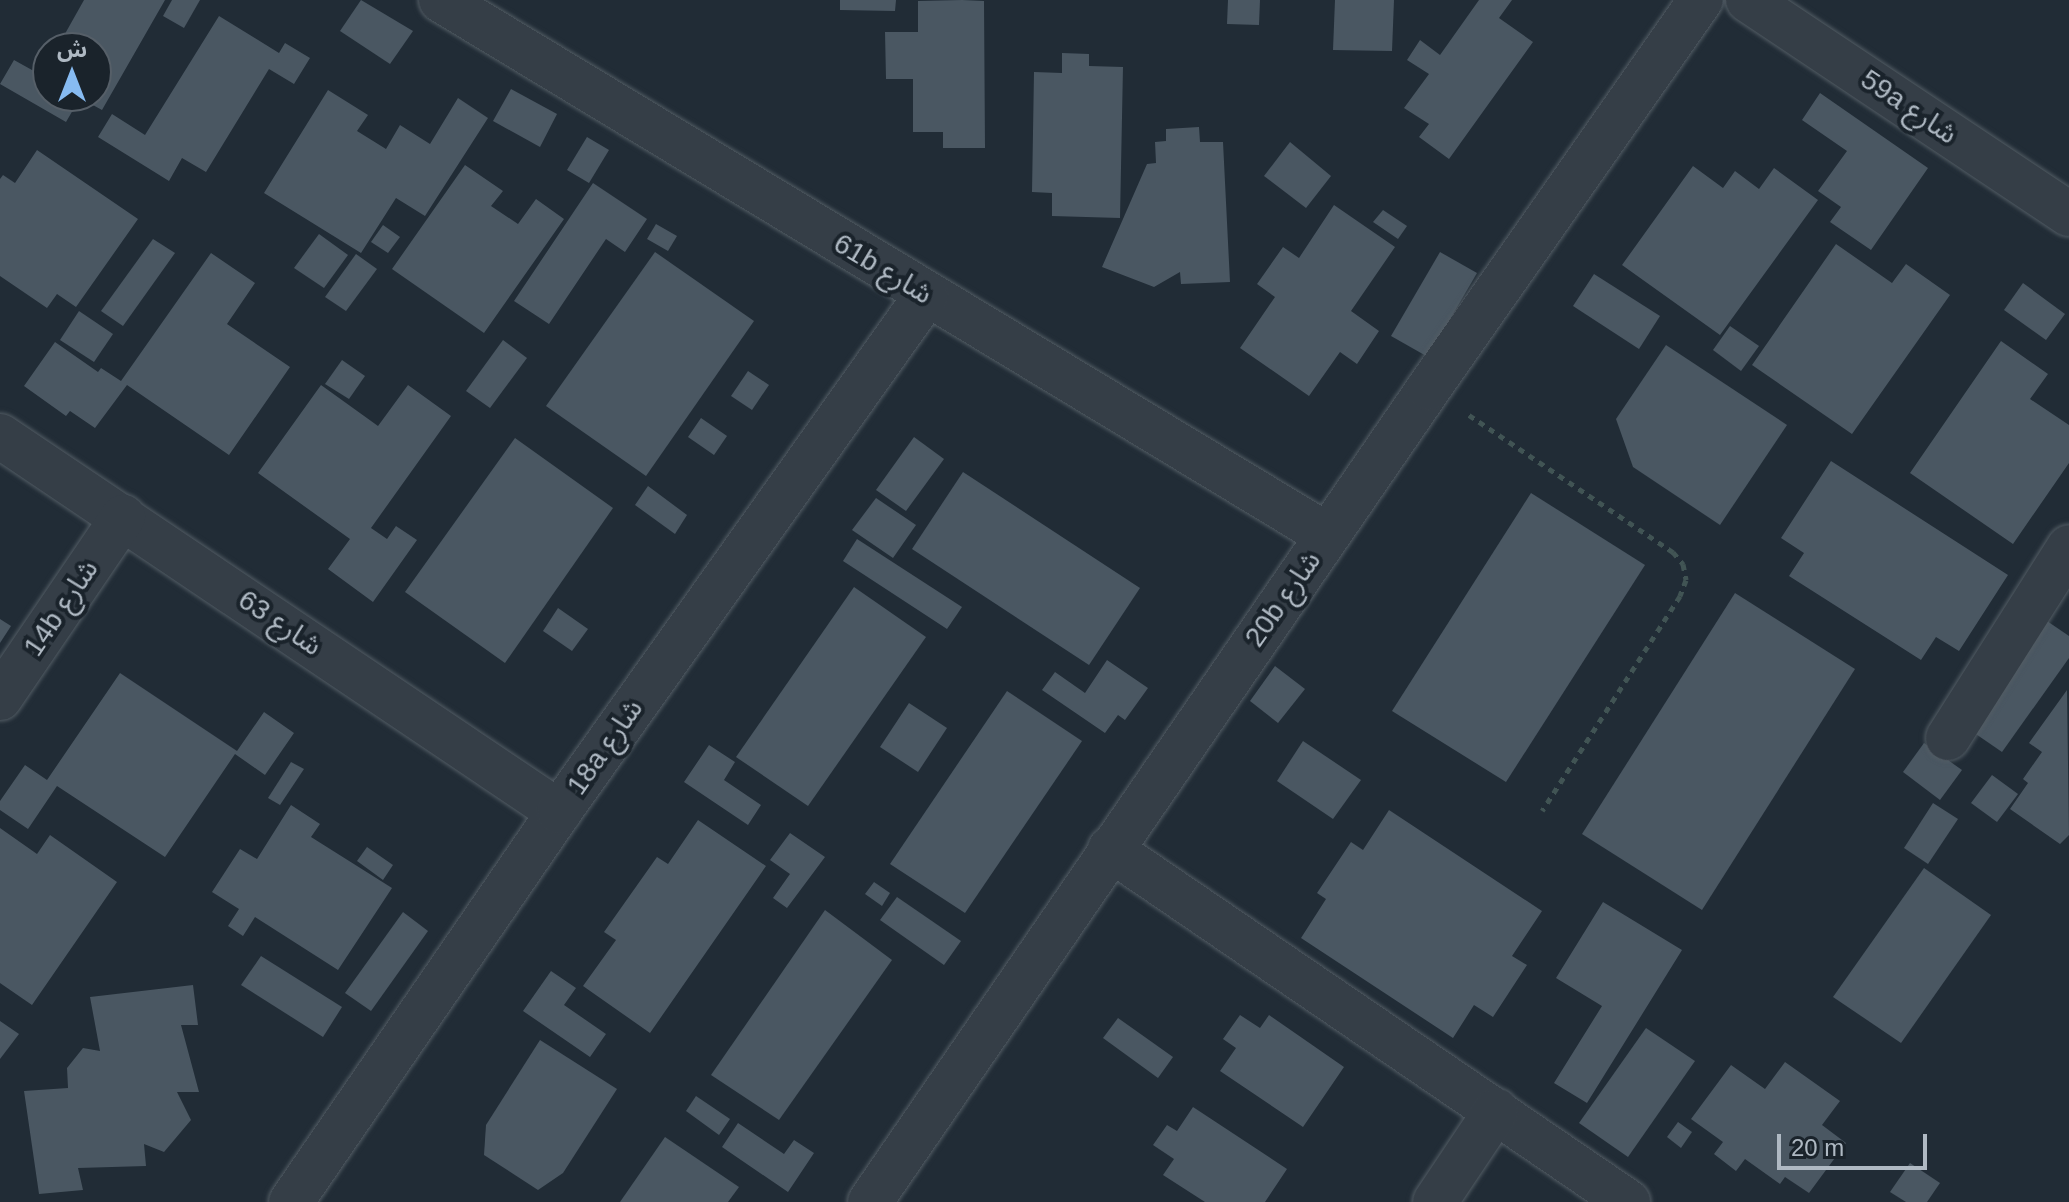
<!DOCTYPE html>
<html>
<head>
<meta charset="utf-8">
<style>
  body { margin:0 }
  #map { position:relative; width:2069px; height:1202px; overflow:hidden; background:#212c36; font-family:Arial,"Noto Sans Arabic",sans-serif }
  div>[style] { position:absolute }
  .building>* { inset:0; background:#4a5762 }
  .path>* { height:5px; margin-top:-2.5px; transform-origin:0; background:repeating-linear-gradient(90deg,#415454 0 6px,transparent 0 12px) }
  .roads { filter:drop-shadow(0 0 2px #525c64) drop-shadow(0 0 2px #525c64) }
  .minor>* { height:44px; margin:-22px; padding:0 22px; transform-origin:22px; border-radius:22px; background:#353e47 }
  span { translate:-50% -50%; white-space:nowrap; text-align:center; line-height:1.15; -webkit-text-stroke:8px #1a232b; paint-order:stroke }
  .street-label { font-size:28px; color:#afb9c3 }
  .north { position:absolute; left:32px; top:32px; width:80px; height:80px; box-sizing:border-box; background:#1a232b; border:2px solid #565f68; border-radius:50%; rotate:0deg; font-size:22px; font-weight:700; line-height:32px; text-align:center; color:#afb9c3 }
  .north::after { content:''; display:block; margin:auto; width:28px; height:36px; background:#87bbf1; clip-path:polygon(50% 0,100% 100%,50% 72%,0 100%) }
  .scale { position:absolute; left:1777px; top:1134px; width:150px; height:36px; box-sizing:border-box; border:4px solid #afb9c3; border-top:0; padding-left:10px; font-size:24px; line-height:28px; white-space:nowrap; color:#afb9c3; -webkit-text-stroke:6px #1a232b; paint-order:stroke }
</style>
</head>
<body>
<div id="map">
  <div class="building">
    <div style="clip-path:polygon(84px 0,165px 0,102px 110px,80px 98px,66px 122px,0 84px,14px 60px,41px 75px,48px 63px,48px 96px,96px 96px,96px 48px,57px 48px)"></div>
    <div style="clip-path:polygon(172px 0,200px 0,184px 28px,163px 16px)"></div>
    <div style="clip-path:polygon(361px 0,413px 31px,390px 64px,340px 31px)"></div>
    <div style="clip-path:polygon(840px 0,896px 0,895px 11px,840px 10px)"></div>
    <div style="clip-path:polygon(962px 0,984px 1px,985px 148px,943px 148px,943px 132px,913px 132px,913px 79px,886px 79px,885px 32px,918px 32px,918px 1px)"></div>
    <div style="clip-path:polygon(1228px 0,1260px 0,1259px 25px,1227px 24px)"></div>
    <div style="clip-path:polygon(1335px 0,1394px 0,1392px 51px,1333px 50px)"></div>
    <div style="clip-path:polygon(1479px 0,1512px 0,1499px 18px,1533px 42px,1449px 159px,1419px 137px,1429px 124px,1404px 108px,1429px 74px,1407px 60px,1420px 40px,1440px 55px)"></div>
    <div style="clip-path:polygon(219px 16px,279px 53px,285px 43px,310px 58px,294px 84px,269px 69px,206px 172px,182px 158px,169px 181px,98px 137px,112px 114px,145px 135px)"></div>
    <div style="clip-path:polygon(1062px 53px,1089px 54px,1089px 66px,1123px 67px,1120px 218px,1052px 216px,1052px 193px,1032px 192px,1034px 72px,1062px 73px)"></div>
    <div style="clip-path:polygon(511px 89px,557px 114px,540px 147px,493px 121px)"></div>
    <div style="clip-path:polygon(328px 90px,368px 115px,357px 131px,386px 149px,400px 125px,430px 144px,458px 98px,488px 118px,425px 216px,396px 198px,361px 253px,264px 193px)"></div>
    <div style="clip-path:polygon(1820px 93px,1928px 168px,1871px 250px,1830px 222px,1841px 207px,1818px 191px,1847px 151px,1802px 120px)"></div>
    <div style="clip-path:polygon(1199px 127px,1200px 142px,1223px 142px,1230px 282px,1181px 284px,1180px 272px,1154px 287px,1102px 267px,1147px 164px,1156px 163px,1155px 142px,1166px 141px,1166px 129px)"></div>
    <div style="clip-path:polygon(587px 137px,609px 150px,589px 183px,567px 170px)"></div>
    <div style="clip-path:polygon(1290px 142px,1331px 176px,1306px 208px,1264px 176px)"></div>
    <div style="clip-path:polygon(37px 150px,138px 219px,76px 307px,57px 294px,47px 308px,0 276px,0 179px,3px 175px,15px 183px)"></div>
    <div style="clip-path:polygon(465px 165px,503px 191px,491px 206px,518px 224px,536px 199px,564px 219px,484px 333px,392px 269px)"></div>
    <div style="clip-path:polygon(1693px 166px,1723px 188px,1735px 171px,1759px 189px,1774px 168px,1818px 200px,1720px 335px,1622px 265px)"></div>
    <div style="clip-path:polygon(593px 183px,647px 219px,625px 252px,606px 239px,549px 324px,514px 301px)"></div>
    <div style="clip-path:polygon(1334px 205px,1395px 247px,1351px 311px,1379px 331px,1357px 364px,1340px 352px,1309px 396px,1240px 348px,1275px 297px,1257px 284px,1283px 247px,1299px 258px)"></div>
    <div style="clip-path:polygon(1383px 210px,1407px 226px,1398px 239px,1373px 222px)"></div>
    <div style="clip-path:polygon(656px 224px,677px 236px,668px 251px,647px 239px)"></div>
    <div style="clip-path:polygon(383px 225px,400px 237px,388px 253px,371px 242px)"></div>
    <div style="clip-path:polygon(319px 234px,348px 255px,324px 288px,294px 268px)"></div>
    <div style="clip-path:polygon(153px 239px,175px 253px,123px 326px,101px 311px)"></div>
    <div style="clip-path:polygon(1836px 244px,1892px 283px,1906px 264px,1950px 295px,1852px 434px,1752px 365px)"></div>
    <div style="clip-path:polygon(655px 252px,754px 321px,646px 476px,546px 406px)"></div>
    <div style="clip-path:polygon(1440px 252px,1477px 273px,1428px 357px,1391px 336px)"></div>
    <div style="clip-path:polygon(211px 253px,255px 283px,227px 324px,290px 367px,229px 455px,127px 385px,95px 428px,70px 411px,66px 416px,24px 386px,55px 342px,98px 372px,101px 368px,121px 381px)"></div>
    <div style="clip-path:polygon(356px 254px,377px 269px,346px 311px,325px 297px)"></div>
    <div style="clip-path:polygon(1594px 274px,1660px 316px,1639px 349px,1573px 306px)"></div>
    <div style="clip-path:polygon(2023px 283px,2065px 314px,2046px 340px,2004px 310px)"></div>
    <div style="clip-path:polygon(79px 311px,113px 334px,94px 362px,60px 340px)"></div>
    <div style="clip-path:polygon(1730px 326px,1759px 346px,1741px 371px,1713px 350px)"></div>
    <div style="clip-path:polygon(503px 340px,527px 358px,490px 408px,466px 391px)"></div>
    <div style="clip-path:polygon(2001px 341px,2048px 374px,2030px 399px,2069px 425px,2069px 463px,2013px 544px,1910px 473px)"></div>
    <div style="clip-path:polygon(1666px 345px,1787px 425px,1720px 525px,1633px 467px,1616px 419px)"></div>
    <div style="clip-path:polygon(342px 360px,365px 376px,349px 399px,325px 384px)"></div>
    <div style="clip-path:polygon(748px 371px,769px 385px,752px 410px,731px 396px)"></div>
    <div style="clip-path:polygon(321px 385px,378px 426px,408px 385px,451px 416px,371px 528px,387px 539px,396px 526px,417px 540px,373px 602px,328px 569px,350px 539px,258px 473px)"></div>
    <div style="clip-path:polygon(701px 418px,727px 436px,714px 455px,688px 437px)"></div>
    <div style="clip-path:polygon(914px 437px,944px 459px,906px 511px,876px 490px)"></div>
    <div style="clip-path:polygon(515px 438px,613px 508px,505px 663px,405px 592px)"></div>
    <div style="clip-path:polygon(1831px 461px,2008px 575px,1959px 651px,1936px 637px,1921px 660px,1789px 576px,1804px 553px,1781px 538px)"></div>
    <div style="clip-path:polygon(963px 472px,1140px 588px,1089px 665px,912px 549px)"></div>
    <div style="clip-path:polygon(648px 486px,687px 515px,675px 534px,635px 505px)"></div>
    <div style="clip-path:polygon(1531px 493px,1645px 565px,1506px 782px,1392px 711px)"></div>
    <div style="clip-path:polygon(876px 498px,916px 525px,893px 558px,852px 530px)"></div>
    <div style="clip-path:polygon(857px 539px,962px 607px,947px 629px,843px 561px)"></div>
    <div style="clip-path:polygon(854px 587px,926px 637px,808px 806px,736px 757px)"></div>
    <div style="clip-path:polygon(1735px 593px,1855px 669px,1702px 910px,1582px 834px)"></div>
    <div style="clip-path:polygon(558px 608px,588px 629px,572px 651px,543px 631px)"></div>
    <div style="clip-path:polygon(0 619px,11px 626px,0 643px)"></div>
    <div style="clip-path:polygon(2047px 621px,2069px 636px,2069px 658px,2002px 752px,1970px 730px)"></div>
    <div style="clip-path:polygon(1107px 660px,1148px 688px,1125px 720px,1118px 715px,1105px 733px,1042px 690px,1055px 672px,1085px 693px)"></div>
    <div style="clip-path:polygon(1275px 666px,1305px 689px,1278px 723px,1250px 701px)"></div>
    <div style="clip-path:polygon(120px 673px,237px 751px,264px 712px,294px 733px,265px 775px,235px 754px,165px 857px,57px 786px,28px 829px,0 810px,0 801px,25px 765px,47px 780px)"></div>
    <div style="clip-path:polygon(2067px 690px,2069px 835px,2060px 844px,2010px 809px,2028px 783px,2023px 779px,2042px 752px,2029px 743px)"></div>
    <div style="clip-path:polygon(1007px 691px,1082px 741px,965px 913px,890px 864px)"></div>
    <div style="clip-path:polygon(909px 703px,947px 728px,918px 772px,880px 747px)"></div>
    <div style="clip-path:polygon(1303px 741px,1361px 780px,1333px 819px,1277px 781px)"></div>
    <div style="clip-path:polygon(1924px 743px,1962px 770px,1940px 800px,1903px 772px)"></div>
    <div style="clip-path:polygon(709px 745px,735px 762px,724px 780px,761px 805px,748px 825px,684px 782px)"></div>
    <div style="clip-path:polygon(291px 762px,304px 769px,280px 805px,268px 798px)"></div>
    <div style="clip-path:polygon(1992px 775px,2018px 794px,1997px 822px,1971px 803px)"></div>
    <div style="clip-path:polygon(1933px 803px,1958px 819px,1928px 864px,1904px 848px)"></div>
    <div style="clip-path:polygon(291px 805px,320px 824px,311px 837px,392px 888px,338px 970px,255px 917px,243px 936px,228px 926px,239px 909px,212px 892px,240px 849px,257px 859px)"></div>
    <div style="clip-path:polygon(1389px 810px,1542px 911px,1512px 956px,1527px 965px,1493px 1017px,1474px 1005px,1453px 1038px,1301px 938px,1326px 899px,1317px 893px,1351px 842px,1363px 850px)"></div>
    <div style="clip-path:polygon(698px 820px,766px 866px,650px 1033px,583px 986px,616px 940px,604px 932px,657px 857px,668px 864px)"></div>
    <div style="clip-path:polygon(0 828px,37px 854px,50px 835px,117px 882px,32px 1005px,0 983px)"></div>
    <div style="clip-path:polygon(790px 833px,825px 857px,787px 908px,773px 898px,790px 874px,770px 860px)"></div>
    <div style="clip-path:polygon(367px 847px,393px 865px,383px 880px,357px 861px)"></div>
    <div style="clip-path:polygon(1924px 868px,1991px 915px,1901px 1043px,1833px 997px)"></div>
    <div style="clip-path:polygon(874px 882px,890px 893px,882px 906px,865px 894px)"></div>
    <div style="clip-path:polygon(897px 897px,961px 941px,944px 965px,880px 920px)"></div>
    <div style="clip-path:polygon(1603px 902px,1682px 950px,1587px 1103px,1554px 1083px,1602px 1006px,1556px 978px)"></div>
    <div style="clip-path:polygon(825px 910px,892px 960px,779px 1120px,711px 1075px)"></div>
    <div style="clip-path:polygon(403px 912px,428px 931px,371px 1011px,345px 993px)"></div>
    <div style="clip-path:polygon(261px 956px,342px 1007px,323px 1037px,241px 985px)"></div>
    <div style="clip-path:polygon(551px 971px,576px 988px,564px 1005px,606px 1034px,590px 1057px,523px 1011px)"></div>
    <div style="clip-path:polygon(193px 985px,198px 1025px,181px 1025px,199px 1092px,177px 1092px,191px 1120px,164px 1152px,144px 1144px,146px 1166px,78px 1168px,83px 1190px,39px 1194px,24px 1091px,68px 1088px,67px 1068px,83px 1048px,100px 1051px,90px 997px)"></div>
    <div style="clip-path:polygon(1240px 1015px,1260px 1028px,1269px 1015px,1344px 1067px,1303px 1127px,1220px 1071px,1236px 1048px,1223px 1039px)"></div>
    <div style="clip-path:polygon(1118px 1018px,1173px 1057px,1158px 1078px,1103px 1038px)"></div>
    <div style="clip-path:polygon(0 1021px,19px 1034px,0 1059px)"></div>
    <div style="clip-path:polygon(1646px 1028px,1695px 1061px,1628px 1157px,1579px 1123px)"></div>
    <div style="clip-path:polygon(540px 1040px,617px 1089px,563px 1173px,538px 1190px,484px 1155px,486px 1125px)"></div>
    <div style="clip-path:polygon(1785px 1062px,1840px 1101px,1822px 1125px,1846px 1143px,1809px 1193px,1785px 1177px,1780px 1184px,1745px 1159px,1736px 1171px,1714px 1154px,1723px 1142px,1691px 1119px,1731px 1065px,1765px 1089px)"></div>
    <div style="clip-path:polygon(696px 1096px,730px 1119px,719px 1135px,686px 1111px)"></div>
    <div style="clip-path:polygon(1193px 1107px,1287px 1169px,1265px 1202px,1205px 1202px,1163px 1175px,1174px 1159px,1153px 1145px,1167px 1125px,1177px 1131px)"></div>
    <div style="clip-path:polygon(1678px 1122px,1692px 1132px,1681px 1148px,1667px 1137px)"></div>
    <div style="clip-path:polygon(738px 1123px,784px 1154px,794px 1140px,814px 1153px,788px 1192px,722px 1147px)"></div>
    <div style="clip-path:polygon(665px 1137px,739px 1187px,728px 1202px,620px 1202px)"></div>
    <div style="clip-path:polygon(1910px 1163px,1940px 1183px,1927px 1202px,1906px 1202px,1890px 1192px)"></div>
  </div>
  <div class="path">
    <div style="left:1469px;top:415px;width:246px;rotate:33.9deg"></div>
    <div style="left:1673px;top:552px;width:16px;rotate:50deg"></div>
    <div style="left:1683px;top:564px;width:16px;rotate:79deg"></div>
    <div style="left:1686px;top:580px;width:17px;rotate:111deg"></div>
    <div style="left:1680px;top:596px;width:255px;rotate:122.7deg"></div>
  </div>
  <div class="roads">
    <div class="minor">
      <div style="left:441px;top:0;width:1035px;rotate:31.13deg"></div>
      <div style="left:1748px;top:0;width:386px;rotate:33.7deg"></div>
      <div style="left:0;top:436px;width:674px;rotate:33.93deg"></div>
      <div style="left:0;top:698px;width:219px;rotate:-55.8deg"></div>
      <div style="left:1948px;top:738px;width:226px;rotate:-57.6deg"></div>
      <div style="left:1110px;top:849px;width:627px;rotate:34.27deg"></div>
      <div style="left:291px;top:1202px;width:473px;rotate:-55.5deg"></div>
      <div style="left:559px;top:812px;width:633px;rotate:-54.58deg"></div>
      <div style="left:870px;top:1202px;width:987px;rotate:-55.52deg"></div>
      <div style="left:1429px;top:388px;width:474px;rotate:-55deg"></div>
      <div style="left:1435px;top:1202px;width:110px;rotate:-56.2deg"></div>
    </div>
  </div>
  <div class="street-label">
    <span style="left:1909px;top:107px;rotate:34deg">59a شارع</span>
    <span style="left:883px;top:269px;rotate:31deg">61b شارع</span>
    <span style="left:1283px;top:599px;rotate:-55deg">20b شارع</span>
    <span style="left:61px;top:608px;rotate:-56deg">14b شارع</span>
    <span style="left:280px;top:623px;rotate:34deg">شارع 63</span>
    <span style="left:605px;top:747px;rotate:-55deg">18a شارع</span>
  </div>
  <div class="north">ش</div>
  <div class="scale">20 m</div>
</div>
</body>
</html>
